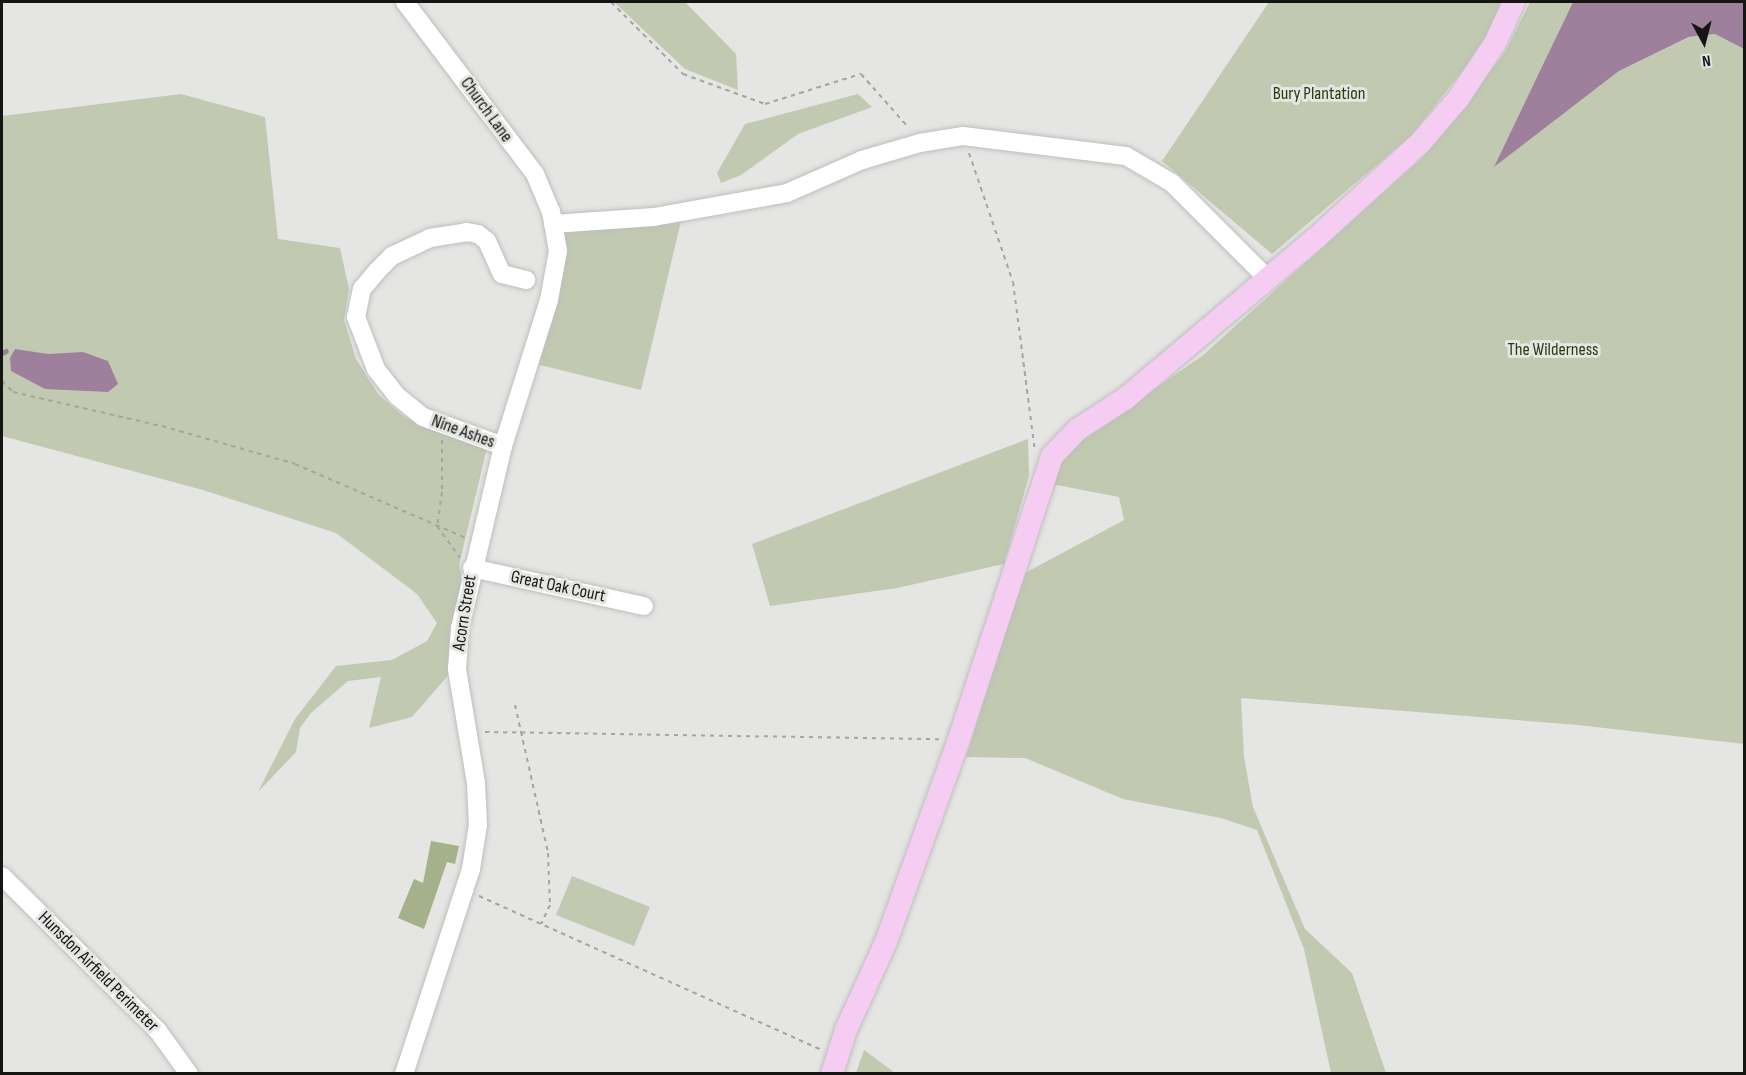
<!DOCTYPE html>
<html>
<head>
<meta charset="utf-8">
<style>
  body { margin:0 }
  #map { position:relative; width:1746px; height:1075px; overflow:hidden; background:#e5e6e3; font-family:"Sofia Sans Condensed",sans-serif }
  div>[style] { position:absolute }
  .green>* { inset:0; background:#c1c9b1 }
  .water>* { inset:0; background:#9f809c }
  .stream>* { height:4.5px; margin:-2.25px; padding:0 2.25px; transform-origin:2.25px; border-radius:2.25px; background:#9f809c }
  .building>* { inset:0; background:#a4b18b }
  .path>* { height:2px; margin-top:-1px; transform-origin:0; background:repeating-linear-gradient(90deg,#a4a5a2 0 4.5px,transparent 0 9px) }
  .roads { filter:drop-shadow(0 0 2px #bdbebb) drop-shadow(0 0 2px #bdbebb) }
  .minor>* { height:18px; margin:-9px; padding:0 9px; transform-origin:9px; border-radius:9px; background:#fff }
  .major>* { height:22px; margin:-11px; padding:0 11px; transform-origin:11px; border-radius:11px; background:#f5ccf2 }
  span { translate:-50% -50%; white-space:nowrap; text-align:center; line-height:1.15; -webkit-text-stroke:6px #e5e6e3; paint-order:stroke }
  .park-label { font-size:18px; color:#2e390c }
  .street-label { font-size:18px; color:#151514 }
  .frame { position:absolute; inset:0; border:3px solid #151514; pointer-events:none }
  .north { position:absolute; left:1674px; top:12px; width:60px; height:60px; -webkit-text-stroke:4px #e5e6e3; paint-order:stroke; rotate:173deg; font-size:16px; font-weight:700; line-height:24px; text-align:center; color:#151514 }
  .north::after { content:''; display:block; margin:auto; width:21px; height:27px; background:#151514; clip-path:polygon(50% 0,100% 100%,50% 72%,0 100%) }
</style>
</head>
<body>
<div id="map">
  <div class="green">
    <div style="clip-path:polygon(614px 2px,685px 2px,736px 54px,738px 90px,685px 69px)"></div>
    <div style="clip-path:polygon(1269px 2px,1504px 2px,1481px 47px,1412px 135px,1272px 254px,1162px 161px)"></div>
    <div style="clip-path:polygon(1530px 2px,1573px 2px,1495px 166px,1619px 71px,1690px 37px,1715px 34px,1744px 49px,1744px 744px,1578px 725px,1241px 698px,1244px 757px,1253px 807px,1305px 929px,1352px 973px,1386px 1073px,1331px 1073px,1304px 949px,1257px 830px,1221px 818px,1123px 799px,1025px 758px,966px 757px,1023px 574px,1124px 520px,1119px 497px,1041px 482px,1059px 455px,1202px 356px,1423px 157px,1505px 52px)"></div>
    <div style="clip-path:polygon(181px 94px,265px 117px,278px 239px,340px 248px,349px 289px,344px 320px,356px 359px,378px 394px,402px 415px,425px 428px,487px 448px,459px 565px,463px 581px,452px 671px,412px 717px,369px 728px,381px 677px,348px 681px,311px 713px,300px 728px,296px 752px,258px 792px,295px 719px,336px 666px,392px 660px,427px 641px,437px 623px,417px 594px,336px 533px,203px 490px,2px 436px,2px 116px)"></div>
    <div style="clip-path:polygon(858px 94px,872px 107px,798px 134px,741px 175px,721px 183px,717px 173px,745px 124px)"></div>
    <div style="clip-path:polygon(550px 221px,681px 221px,641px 390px,532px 363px,556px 258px)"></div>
    <div style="clip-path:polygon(1028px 439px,1029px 476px,1004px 564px,897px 588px,770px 606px,752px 544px)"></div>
    <div style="clip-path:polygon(572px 876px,650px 907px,634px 946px,556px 915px)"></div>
    <div style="clip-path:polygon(864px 1050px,895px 1073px,856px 1073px)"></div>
  </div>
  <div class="water">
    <div style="clip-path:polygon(1573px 2px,1744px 2px,1744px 49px,1715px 34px,1689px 37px,1619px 71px,1494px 167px)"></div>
    <div style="clip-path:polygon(15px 349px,48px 354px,83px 352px,108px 361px,118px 384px,108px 392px,45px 389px,11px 371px,10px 358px)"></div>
  </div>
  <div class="stream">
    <div style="left:2px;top:353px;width:4px;rotate:-27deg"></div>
  </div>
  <div class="building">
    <div style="clip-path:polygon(431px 841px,459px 846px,455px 864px,447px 862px,424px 929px,398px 918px,414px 879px,423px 883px)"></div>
  </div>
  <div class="path">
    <div style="left:611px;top:2px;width:102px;rotate:45deg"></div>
    <div style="left:683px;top:74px;width:87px;rotate:20.1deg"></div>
    <div style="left:765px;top:104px;width:101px;rotate:-17.4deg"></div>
    <div style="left:861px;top:74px;width:72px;rotate:48.4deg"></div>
    <div style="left:969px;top:153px;width:136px;rotate:71.2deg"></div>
    <div style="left:1013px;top:282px;width:170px;rotate:82.6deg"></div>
    <div style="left:2px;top:381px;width:16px;rotate:45deg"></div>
    <div style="left:13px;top:392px;width:153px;rotate:12.9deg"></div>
    <div style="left:162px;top:426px;width:138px;rotate:15.9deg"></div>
    <div style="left:295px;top:464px;width:184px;rotate:23.4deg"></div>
    <div style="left:442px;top:440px;width:52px;rotate:90deg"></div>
    <div style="left:442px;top:492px;width:34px;rotate:98deg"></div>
    <div style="left:437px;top:526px;width:39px;rotate:54deg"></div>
    <div style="left:515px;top:705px;width:152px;rotate:77.4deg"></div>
    <div style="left:548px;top:853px;width:52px;rotate:87.8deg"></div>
    <div style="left:550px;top:905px;width:21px;rotate:115deg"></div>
    <div style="left:485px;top:732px;width:456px;rotate:0.9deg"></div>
    <div style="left:479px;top:896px;width:375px;rotate:24.2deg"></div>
  </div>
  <div class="roads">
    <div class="minor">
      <div style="left:553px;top:224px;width:101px;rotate:-4deg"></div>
      <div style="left:654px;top:217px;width:135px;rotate:-10.2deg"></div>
      <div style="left:787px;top:193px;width:82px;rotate:-23.7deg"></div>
      <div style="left:862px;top:160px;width:60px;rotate:-16.3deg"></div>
      <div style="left:920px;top:143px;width:44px;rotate:-9.2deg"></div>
      <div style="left:963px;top:136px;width:164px;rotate:7deg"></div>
      <div style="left:1126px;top:156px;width:53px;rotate:30.4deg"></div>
      <div style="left:1172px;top:183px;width:134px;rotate:45deg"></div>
      <div style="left:503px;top:446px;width:85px;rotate:-160.1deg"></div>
      <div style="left:423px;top:417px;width:33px;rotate:-141deg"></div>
      <div style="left:397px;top:396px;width:34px;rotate:-128deg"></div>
      <div style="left:376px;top:369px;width:56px;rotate:-111deg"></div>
      <div style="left:356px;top:317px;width:29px;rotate:-78deg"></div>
      <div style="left:362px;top:289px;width:25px;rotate:-50deg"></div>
      <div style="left:378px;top:270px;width:20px;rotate:-45deg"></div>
      <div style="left:392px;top:256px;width:42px;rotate:-25.3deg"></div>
      <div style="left:430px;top:238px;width:36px;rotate:-9deg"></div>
      <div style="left:466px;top:232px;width:12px;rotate:9deg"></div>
      <div style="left:478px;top:234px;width:11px;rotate:38deg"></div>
      <div style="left:487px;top:241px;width:36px;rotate:66deg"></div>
      <div style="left:502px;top:274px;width:25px;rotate:14deg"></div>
      <div style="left:472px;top:568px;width:176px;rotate:12.5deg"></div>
      <div style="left:2px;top:876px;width:220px;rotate:44.8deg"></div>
      <div style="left:158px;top:1031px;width:53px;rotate:54.2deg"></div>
      <div style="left:404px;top:1074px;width:216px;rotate:-71.9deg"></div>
      <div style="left:471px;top:869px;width:45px;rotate:-81deg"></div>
      <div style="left:478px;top:825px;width:42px;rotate:-92.7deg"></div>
      <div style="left:476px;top:783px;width:116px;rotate:-99.5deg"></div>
      <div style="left:457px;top:669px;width:41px;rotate:-85.8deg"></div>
      <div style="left:460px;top:628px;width:187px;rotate:-76.7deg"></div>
      <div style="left:503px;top:446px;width:153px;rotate:-72.5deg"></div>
      <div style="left:549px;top:300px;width:50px;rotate:-79.6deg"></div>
      <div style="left:558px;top:251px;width:40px;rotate:-100deg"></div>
      <div style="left:551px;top:212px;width:41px;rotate:-112.8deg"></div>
      <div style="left:535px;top:174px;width:216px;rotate:-127.1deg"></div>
    </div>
    <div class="major">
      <div style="left:832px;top:1074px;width:46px;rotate:-72.3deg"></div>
      <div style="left:846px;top:1030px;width:97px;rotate:-65.6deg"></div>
      <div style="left:886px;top:942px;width:216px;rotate:-70.2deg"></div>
      <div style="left:959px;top:739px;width:298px;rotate:-71.8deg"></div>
      <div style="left:1052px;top:456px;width:36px;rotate:-46deg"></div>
      <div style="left:1077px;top:430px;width:59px;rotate:-33.1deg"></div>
      <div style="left:1126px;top:398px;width:248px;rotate:-40.1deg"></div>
      <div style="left:1316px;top:238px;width:141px;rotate:-42.4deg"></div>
      <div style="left:1420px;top:143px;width:58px;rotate:-49.2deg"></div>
      <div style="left:1458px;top:99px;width:67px;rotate:-56.5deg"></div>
      <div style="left:1495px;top:43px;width:45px;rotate:-65.1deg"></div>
    </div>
  </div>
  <div class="park-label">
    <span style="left:1319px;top:94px">Bury Plantation</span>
    <span style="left:1553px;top:350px">The Wilderness</span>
  </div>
  <div class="street-label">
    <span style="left:486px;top:110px;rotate:54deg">Church Lane</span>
    <span style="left:463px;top:432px;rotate:20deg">Nine Ashes</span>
    <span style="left:558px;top:587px;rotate:12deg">Great Oak Court</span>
    <span style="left:465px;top:613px;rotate:-81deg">Acorn Street</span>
    <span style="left:98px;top:972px;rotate:45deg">Hunsdon Airfield Perimeter</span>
  </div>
  <div class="frame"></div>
  <div class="north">N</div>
</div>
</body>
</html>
